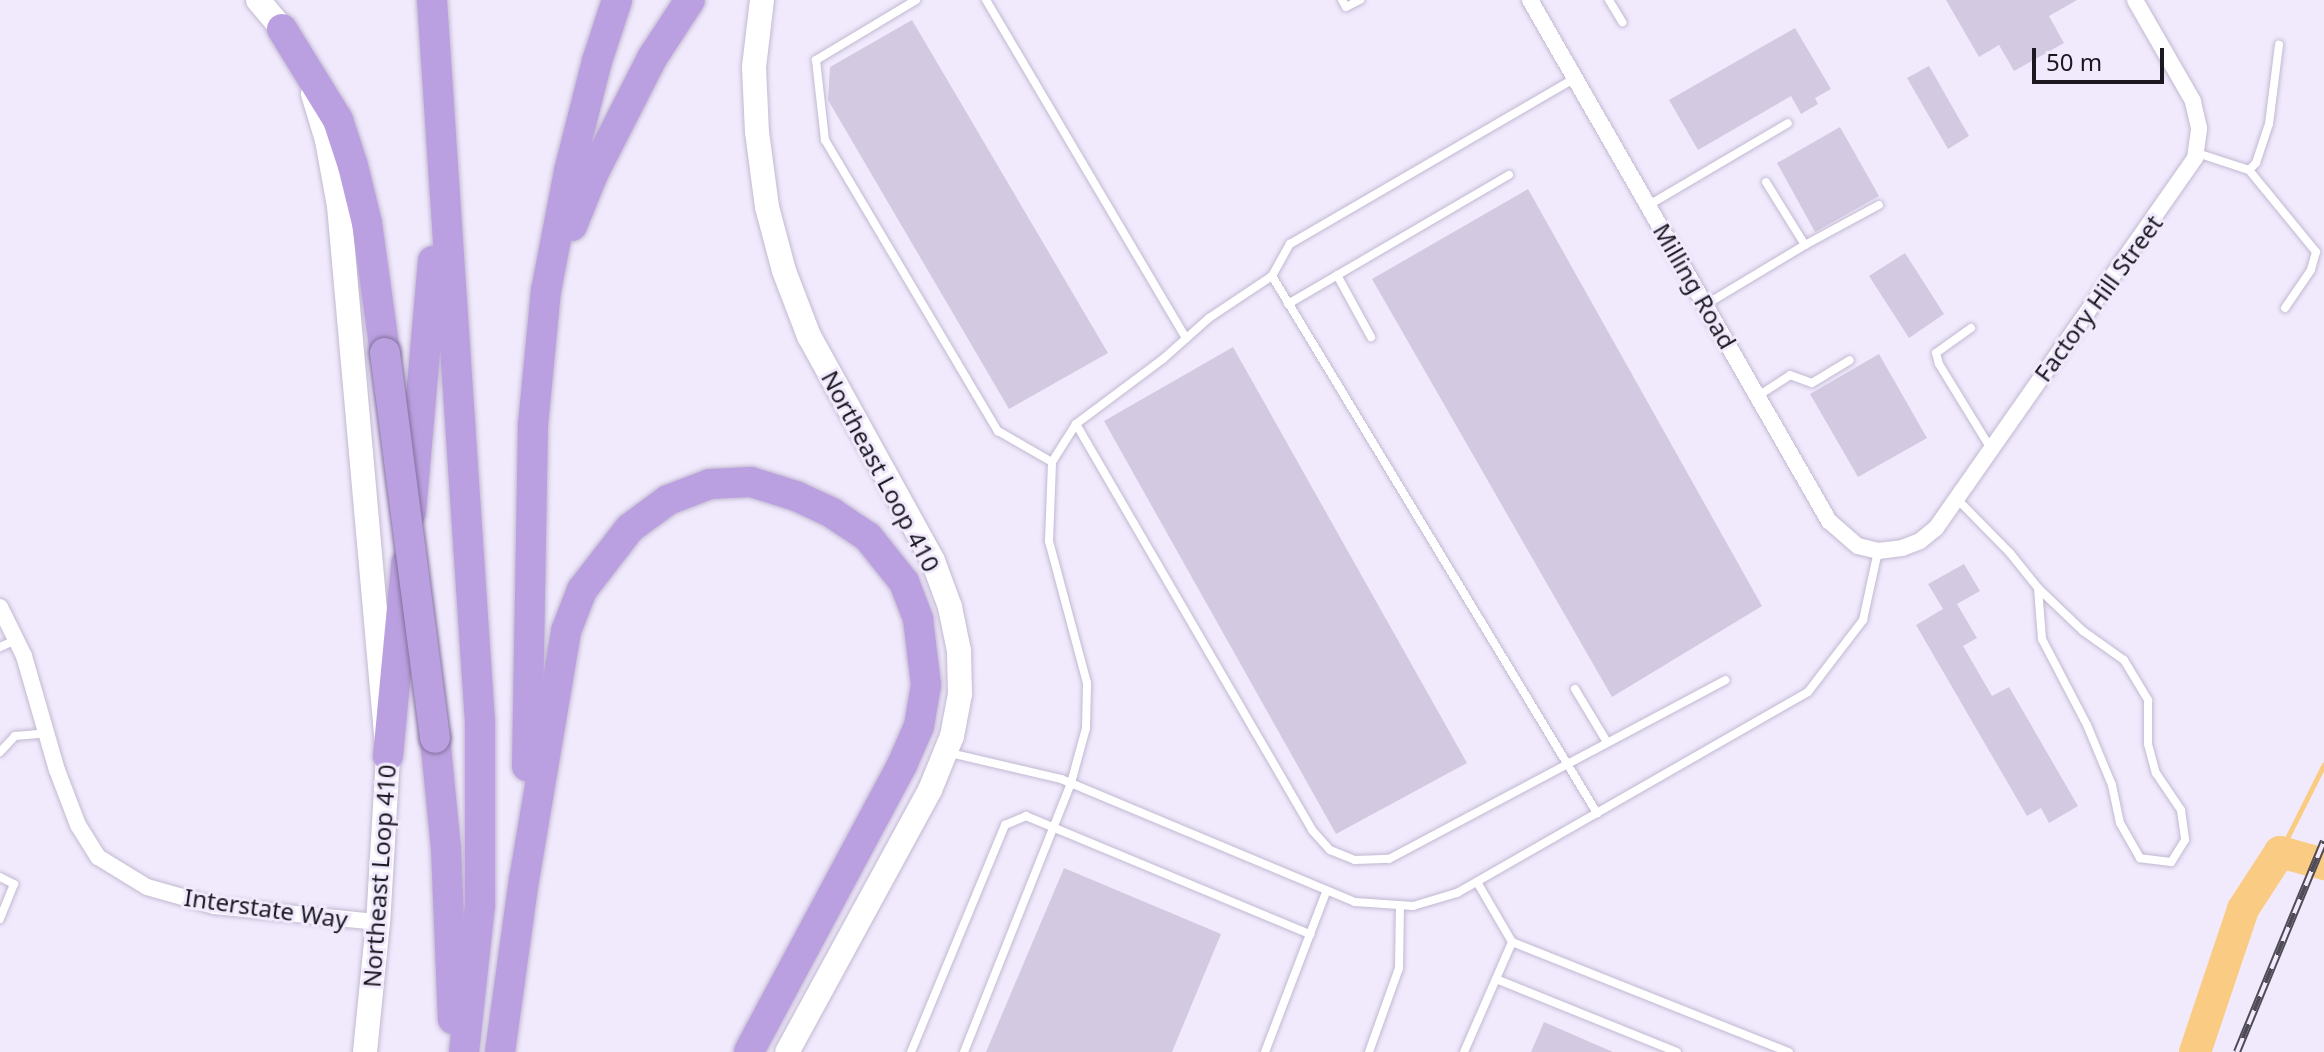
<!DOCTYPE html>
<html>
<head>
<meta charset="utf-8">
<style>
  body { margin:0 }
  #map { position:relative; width:2324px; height:1052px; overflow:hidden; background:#f1eafd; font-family:"Noto Sans",sans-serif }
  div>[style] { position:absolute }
  .stream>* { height:5px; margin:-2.5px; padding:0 2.5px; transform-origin:2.5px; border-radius:2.5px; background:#facb83 }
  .river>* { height:32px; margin:-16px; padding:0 16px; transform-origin:16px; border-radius:16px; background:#facb83 }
  .building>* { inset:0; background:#d3cae2 }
  .roads { filter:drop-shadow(0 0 2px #c2b9d1) drop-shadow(0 0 2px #c2b9d1) }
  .service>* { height:8px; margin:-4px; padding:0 4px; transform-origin:4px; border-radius:4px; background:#fff }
  .minor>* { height:16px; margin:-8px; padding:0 8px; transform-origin:8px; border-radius:8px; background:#fff }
  .secondary>* { height:24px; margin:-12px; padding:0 12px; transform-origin:12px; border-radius:12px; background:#fff }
  .motorway>* { height:30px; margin:-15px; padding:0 15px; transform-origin:15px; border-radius:15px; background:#baa0e0 }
  .rail>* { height:8px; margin-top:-4px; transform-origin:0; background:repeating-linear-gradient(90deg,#f1eafd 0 15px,#4f4b57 0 30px); box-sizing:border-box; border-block:2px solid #4f4b57 }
  .bridges { filter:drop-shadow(0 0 2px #82709d) drop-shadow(0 0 2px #82709d) }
  .motorway-bridge>* { height:30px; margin:-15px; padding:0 15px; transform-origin:15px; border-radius:15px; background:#baa0e0 }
  span { translate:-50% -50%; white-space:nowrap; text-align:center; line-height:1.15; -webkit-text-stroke:6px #f1eafd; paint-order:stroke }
  .street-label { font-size:24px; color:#1b1821 }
  .scale { position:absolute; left:2032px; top:48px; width:132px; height:36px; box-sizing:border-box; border:4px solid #1b1821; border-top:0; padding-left:10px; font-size:24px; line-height:28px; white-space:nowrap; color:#1b1821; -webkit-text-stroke:6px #f1eafd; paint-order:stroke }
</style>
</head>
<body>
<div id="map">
  <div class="stream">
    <div style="left:2280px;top:852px;width:98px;rotate:-63.4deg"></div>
  </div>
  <div class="river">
    <div style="left:2195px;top:1052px;width:151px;rotate:-71.4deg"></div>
    <div style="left:2243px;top:909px;width:68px;rotate:-57deg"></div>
    <div style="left:2280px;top:852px;width:46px;rotate:15.3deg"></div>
  </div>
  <div class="building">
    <div style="clip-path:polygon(1946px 0,2077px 0,2049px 16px,2064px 43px,2014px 71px,1999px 45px,1979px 57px)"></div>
    <div style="clip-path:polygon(912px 20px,1108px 353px,1009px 409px,828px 100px,830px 67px)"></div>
    <div style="clip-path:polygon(1795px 28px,1831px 89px,1815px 98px,1818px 104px,1801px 114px,1791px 96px,1698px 150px,1669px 100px)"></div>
    <div style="clip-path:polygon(1929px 66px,1969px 136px,1948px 149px,1907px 78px)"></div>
    <div style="clip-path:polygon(1840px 127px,1879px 196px,1815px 232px,1777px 163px)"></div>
    <div style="clip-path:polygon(1528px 189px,1762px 606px,1612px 697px,1372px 279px)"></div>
    <div style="clip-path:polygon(1905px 253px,1944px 314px,1909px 338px,1869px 276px)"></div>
    <div style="clip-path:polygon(1233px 347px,1467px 763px,1336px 834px,1104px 421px)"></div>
    <div style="clip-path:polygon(1879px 354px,1927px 438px,1858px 477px,1810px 394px)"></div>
    <div style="clip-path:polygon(1964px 564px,1980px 591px,1957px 604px,1977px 638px,1963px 646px,1992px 696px,2009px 687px,2078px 806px,2049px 823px,2041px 808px,2027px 816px,1916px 625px,1943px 609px,1928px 584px)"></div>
    <div style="clip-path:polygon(1064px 868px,1221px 934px,1172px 1052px,986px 1052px)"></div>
    <div style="clip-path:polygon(1544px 1022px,1613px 1052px,1531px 1052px)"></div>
  </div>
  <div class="roads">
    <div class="service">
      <div style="left:916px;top:0;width:117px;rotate:149deg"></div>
      <div style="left:816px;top:60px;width:81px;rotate:83.6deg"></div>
      <div style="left:825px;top:140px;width:339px;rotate:59.3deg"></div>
      <div style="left:998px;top:431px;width:62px;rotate:29.9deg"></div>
      <div style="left:986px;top:0;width:393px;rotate:59.4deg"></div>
      <div style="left:1342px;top:0;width:8px;rotate:60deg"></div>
      <div style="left:1346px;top:7px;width:16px;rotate:-27deg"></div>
      <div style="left:1609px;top:0;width:26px;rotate:59deg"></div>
      <div style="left:2197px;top:153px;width:55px;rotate:18.1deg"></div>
      <div style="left:2249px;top:170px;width:10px;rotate:-45deg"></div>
      <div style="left:2256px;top:163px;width:41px;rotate:-71.6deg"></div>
      <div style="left:2269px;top:124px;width:80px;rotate:-82.8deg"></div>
      <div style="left:2249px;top:170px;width:106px;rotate:50.7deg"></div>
      <div style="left:2316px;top:252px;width:19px;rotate:106deg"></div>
      <div style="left:2311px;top:270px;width:46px;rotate:124.4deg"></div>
      <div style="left:1649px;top:205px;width:161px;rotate:-30.5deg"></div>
      <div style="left:1805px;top:245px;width:84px;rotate:-28.4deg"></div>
      <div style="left:1337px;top:275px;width:71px;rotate:61.3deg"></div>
      <div style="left:1272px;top:276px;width:37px;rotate:-61deg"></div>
      <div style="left:1290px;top:244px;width:330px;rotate:-30.2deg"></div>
      <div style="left:1288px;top:304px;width:256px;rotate:-30.3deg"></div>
      <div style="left:1705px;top:305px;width:117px;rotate:-31deg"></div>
      <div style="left:1805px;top:245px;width:74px;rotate:-121.8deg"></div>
      <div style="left:1971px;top:328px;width:43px;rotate:144.5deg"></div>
      <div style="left:1936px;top:353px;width:11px;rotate:75deg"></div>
      <div style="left:1939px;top:364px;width:100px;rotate:58.5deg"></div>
      <div style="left:1758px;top:396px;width:38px;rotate:-33deg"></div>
      <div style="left:1790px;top:375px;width:23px;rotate:20deg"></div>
      <div style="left:1812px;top:383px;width:44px;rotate:-31.2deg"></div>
      <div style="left:1076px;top:424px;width:470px;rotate:59.8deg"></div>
      <div style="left:1312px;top:830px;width:27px;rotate:48deg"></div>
      <div style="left:1330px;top:850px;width:27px;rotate:22deg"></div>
      <div style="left:1355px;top:860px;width:34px;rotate:-2deg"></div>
      <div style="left:1389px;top:859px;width:381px;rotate:-28deg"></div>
      <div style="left:1957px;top:499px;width:76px;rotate:45.5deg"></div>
      <div style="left:2010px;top:553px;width:45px;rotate:51.3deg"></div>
      <div style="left:2038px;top:588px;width:62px;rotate:43.7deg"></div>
      <div style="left:2083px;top:631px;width:50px;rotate:35.3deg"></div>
      <div style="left:2124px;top:660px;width:47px;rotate:59deg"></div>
      <div style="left:2148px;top:700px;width:44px;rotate:90deg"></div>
      <div style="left:2148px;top:744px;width:30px;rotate:75deg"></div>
      <div style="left:2156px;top:773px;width:45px;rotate:56deg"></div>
      <div style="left:2181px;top:810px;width:30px;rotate:82deg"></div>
      <div style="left:2185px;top:840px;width:26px;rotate:122deg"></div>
      <div style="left:2171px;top:862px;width:31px;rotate:-173deg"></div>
      <div style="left:2140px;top:858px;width:40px;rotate:-119.7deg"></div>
      <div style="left:2120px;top:823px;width:39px;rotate:-102deg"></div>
      <div style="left:2112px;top:785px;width:65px;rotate:-112.6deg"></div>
      <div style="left:2087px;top:725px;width:97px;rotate:-117.6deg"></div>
      <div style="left:2042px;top:639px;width:51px;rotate:-94.5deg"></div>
      <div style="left:0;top:647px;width:17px;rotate:-24deg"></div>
      <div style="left:1575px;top:689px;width:62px;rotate:58.9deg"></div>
      <div style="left:0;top:752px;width:22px;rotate:-47deg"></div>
      <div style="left:15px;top:736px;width:32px;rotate:-5deg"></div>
      <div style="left:950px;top:753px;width:114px;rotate:13.2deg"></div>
      <div style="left:1061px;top:779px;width:319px;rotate:22.7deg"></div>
      <div style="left:1355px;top:902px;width:58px;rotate:3.9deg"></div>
      <div style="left:1413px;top:906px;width:46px;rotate:-16.5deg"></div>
      <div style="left:1457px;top:893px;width:404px;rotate:-29.8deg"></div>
      <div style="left:1808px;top:692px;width:91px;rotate:-52.6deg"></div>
      <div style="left:1863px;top:620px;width:71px;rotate:-77.7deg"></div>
      <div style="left:0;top:877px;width:16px;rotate:27deg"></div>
      <div style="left:14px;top:884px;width:38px;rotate:112deg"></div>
      <div style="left:1477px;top:882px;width:69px;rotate:59.7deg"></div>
      <div style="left:1512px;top:942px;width:298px;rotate:21.7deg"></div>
      <div style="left:1496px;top:979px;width:195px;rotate:22deg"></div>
      <div style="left:911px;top:1052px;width:246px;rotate:-67.5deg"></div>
      <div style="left:1005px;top:825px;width:23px;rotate:-23deg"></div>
      <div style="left:1026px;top:816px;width:308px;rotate:22.6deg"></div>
      <div style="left:964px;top:1052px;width:289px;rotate:-68.3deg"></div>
      <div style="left:1071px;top:783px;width:57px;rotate:-74.7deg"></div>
      <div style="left:1086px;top:728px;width:45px;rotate:-88.7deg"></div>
      <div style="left:1087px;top:683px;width:147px;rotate:-105deg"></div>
      <div style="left:1049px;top:541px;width:79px;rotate:-87.8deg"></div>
      <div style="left:1052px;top:462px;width:45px;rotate:-57.7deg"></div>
      <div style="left:1076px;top:424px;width:109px;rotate:-36.8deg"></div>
      <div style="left:1163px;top:359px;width:62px;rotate:-41.7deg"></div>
      <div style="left:1209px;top:318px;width:76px;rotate:-33.7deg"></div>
      <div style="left:1272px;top:276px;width:628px;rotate:58.82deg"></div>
      <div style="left:1265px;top:1052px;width:173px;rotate:-69.1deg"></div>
      <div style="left:1369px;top:1052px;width:89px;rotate:-70.3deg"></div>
      <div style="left:1399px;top:968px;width:63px;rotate:-89.1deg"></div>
      <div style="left:1464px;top:1052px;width:120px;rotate:-66.4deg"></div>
    </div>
    <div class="minor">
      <div style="left:1530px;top:0;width:601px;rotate:60.15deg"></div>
      <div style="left:1829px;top:521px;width:38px;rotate:41deg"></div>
      <div style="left:1858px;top:546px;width:21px;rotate:14deg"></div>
      <div style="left:1878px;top:551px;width:24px;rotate:-7deg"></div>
      <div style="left:1902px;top:548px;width:19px;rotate:-21deg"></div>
      <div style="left:1920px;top:541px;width:21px;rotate:-39deg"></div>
      <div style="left:1936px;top:528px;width:452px;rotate:-55deg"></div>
      <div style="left:2195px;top:158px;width:30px;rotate:-82deg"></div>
      <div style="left:2199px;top:128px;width:28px;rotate:-103deg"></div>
      <div style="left:2193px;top:101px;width:116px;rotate:-119.9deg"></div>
      <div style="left:0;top:607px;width:55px;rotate:63.9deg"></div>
      <div style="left:24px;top:656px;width:119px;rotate:73.9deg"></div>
      <div style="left:57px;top:770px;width:59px;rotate:69.1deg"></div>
      <div style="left:78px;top:825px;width:38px;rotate:58deg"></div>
      <div style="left:98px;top:857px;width:57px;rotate:31.5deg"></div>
      <div style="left:147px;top:887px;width:70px;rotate:15.8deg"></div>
      <div style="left:214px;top:906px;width:165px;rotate:5.6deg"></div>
    </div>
    <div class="secondary">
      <div style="left:258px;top:0;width:38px;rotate:50deg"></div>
      <div style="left:282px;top:29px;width:16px;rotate:63deg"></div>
      <div style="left:762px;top:0;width:67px;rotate:96.8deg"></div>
      <div style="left:754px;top:67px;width:65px;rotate:87.4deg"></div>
      <div style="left:757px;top:132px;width:76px;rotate:82.4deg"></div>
      <div style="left:767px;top:207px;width:66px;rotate:75.1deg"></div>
      <div style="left:784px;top:271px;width:70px;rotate:69deg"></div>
      <div style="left:809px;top:336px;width:257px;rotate:61.1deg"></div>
      <div style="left:933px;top:561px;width:49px;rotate:69.7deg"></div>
      <div style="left:950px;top:607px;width:45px;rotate:78.4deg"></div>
      <div style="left:959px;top:651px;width:43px;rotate:88.7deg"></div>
      <div style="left:960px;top:694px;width:43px;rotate:100.8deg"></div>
      <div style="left:952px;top:736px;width:58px;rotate:112.2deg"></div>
      <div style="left:930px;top:790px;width:298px;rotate:118.6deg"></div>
      <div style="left:313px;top:94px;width:48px;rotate:73.1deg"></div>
      <div style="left:327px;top:140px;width:67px;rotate:79.7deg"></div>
      <div style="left:339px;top:206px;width:552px;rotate:84.91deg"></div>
      <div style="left:388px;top:756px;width:166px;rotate:93.4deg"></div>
      <div style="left:378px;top:922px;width:131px;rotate:95.7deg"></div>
    </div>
    <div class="motorway">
      <div style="left:432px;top:0;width:725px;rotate:86.2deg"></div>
      <div style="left:480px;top:723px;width:182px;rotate:90deg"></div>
      <div style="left:480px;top:905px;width:148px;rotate:96.2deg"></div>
      <div style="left:282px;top:29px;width:107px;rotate:58.4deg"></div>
      <div style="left:338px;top:120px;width:48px;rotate:71.9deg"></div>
      <div style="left:353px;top:166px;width:59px;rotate:76.2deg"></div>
      <div style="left:367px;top:223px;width:131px;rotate:82.1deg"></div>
      <div style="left:572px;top:226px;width:56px;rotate:-68deg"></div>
      <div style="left:593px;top:174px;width:130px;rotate:-63deg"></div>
      <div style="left:652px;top:58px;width:69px;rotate:-56.8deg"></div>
      <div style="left:411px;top:512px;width:252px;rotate:-85deg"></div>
      <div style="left:435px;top:738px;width:111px;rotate:84.3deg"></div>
      <div style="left:446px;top:848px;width:171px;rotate:87.7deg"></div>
      <div style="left:388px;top:756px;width:193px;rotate:-84.6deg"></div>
      <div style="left:527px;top:766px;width:341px;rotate:-89deg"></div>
      <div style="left:533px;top:425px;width:135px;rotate:-84.5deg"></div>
      <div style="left:546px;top:291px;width:122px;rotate:-79.1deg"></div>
      <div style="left:569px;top:171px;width:114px;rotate:-75.7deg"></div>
      <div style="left:597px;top:61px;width:64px;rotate:-71.8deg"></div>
      <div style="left:500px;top:1052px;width:174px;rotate:-82.1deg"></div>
      <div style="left:524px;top:880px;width:253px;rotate:-80.4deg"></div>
      <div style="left:566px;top:631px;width:44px;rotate:-68.7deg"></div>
      <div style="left:582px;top:590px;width:78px;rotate:-52.3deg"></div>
      <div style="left:630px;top:528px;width:47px;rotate:-36.4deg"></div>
      <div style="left:668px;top:500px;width:45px;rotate:-20.9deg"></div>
      <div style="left:710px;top:484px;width:41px;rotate:-2.8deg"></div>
      <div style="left:751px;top:482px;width:47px;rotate:17.3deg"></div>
      <div style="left:796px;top:496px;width:40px;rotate:25deg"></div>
      <div style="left:832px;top:513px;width:43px;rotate:33.7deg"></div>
      <div style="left:868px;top:537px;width:58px;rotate:51.3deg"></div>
      <div style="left:904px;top:582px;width:40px;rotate:69deg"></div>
      <div style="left:918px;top:619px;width:66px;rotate:83.1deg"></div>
      <div style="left:926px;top:685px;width:42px;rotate:99.7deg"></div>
      <div style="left:919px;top:726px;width:43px;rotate:113.6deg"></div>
      <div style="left:902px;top:765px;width:325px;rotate:118.1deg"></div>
    </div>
  </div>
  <div class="rail">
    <div style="left:2237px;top:1052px;width:228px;rotate:-67.6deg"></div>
  </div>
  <div class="bridges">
    <div class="motorway-bridge">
      <div style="left:385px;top:353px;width:388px;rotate:82.6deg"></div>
    </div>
  </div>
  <div class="street-label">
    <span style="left:1695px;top:286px;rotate:60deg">Milling Road</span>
    <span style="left:2098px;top:298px;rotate:-54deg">Factory Hill Street</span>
    <span style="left:881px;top:471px;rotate:62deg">Northeast Loop 410</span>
    <span style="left:379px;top:876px;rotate:-86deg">Northeast Loop 410</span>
    <span style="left:266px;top:908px;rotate:8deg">Interstate Way</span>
  </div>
  <div class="scale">50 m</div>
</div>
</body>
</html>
